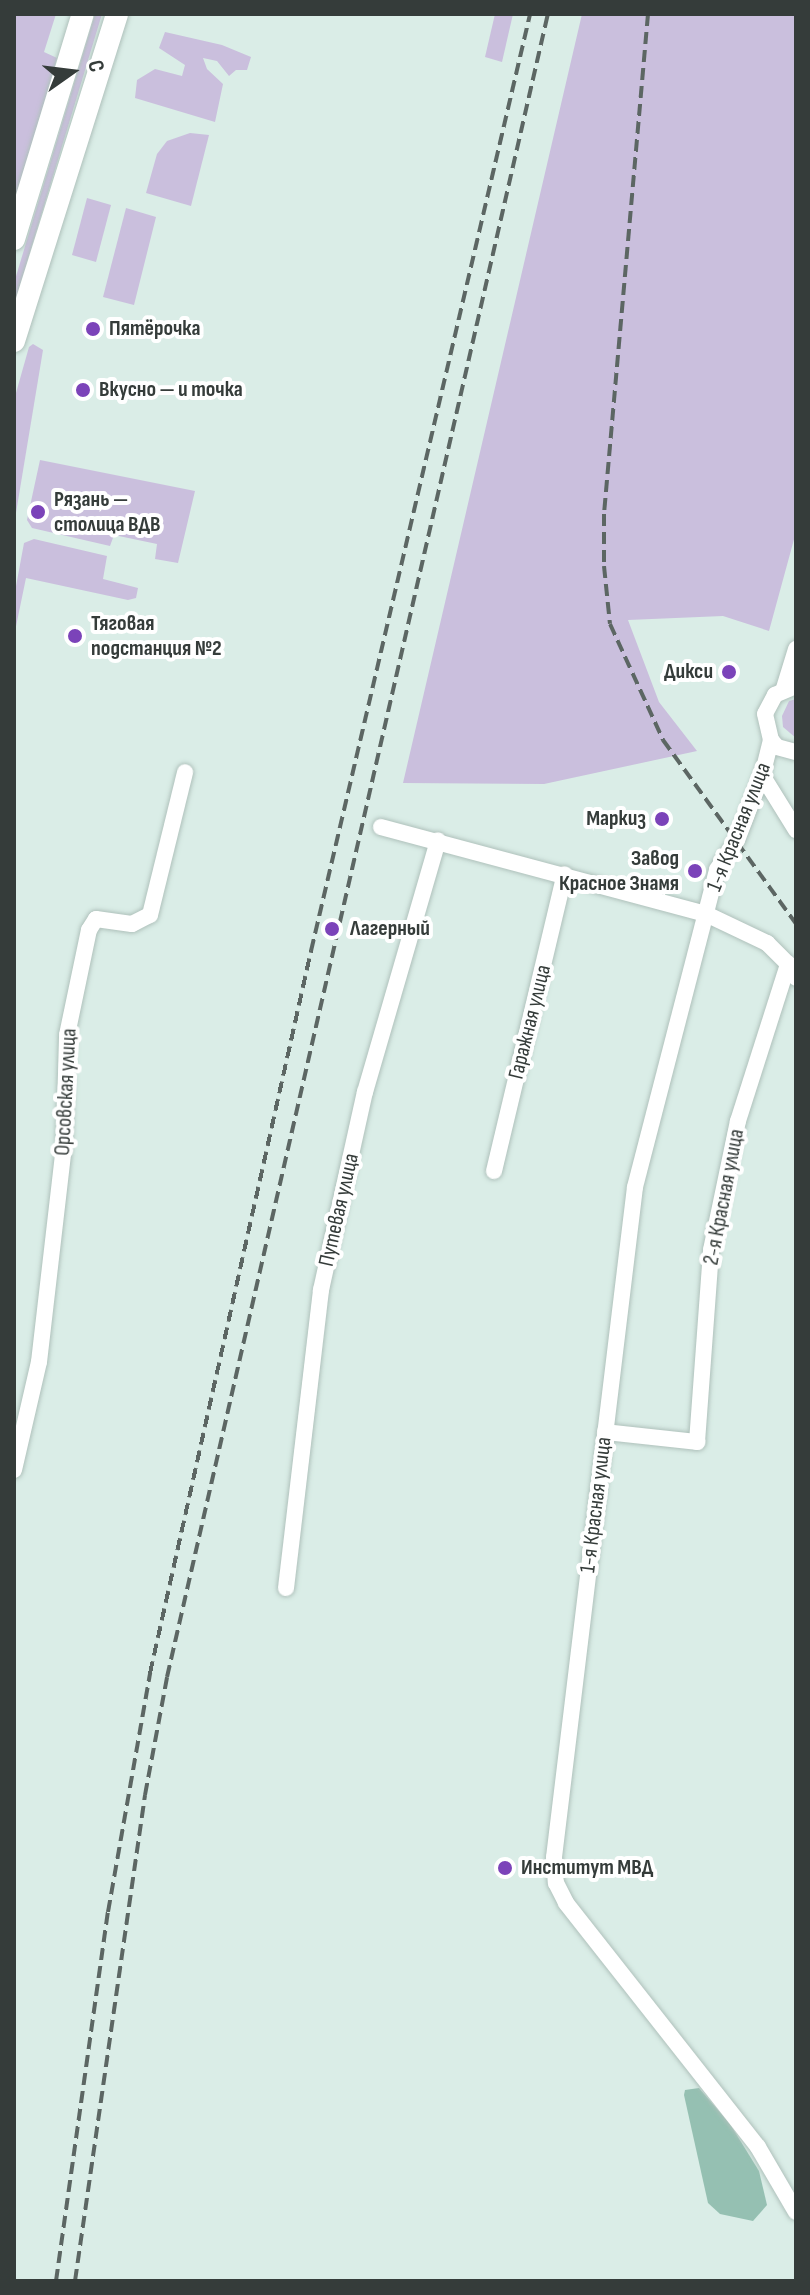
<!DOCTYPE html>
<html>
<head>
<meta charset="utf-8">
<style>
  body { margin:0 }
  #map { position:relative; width:810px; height:2295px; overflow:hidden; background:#daede7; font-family:"Sofia Sans Condensed",sans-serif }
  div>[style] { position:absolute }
  .green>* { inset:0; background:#cabfdd }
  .water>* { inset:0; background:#95c0b2 }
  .roads { filter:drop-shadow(0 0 2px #afc1bb) drop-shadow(0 0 2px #afc1bb) }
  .minor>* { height:16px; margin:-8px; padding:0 8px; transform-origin:8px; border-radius:8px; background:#fff }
  .major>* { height:22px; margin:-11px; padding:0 11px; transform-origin:11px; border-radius:11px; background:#fff }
  .rail>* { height:4px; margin-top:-2px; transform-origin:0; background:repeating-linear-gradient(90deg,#5c6663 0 12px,transparent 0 18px) }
  .dots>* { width:22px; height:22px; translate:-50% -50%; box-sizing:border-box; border:4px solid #fff; border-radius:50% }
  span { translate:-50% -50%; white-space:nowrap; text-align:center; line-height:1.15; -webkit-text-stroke:8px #fff; paint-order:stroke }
  .poi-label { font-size:22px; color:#353c3a; font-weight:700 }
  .left { translate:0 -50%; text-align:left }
  .right { translate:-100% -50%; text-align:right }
  .street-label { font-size:22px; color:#353c3a }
  .frame { position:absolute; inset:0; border:16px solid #353c3a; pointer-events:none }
  .north { position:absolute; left:32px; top:32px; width:80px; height:80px; -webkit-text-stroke:6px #fff; paint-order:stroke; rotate:76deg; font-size:22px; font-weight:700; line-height:32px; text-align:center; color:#353c3a }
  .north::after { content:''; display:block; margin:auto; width:28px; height:36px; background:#353c3a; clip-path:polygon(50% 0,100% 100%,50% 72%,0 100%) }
</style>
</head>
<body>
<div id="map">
  <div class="green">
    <div style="clip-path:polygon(14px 14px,56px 14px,44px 52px,57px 58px,14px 207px)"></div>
    <div style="clip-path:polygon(95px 14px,102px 14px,14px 305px,14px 283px)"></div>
    <div style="clip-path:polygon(495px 14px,513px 14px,502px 62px,485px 57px)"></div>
    <div style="clip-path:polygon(582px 14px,796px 14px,796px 532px,769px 631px,723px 616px,628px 620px,659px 702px,697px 751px,544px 784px,403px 783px)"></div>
    <div style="clip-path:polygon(165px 32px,222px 45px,251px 57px,247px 70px,236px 70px,229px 76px,217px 61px,203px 58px,207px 69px,223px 84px,215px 122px,135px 98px,137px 80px,155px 69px,182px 76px,185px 65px,159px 48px)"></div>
    <div style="clip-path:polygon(190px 133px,209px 135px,191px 206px,146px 193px,157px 154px,167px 141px)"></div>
    <div style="clip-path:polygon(87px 198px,111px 205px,96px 262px,72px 255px)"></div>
    <div style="clip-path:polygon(126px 208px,156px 217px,134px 305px,103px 297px)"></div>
    <div style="clip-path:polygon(33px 344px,43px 350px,14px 525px,14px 400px,29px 347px)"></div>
    <div style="clip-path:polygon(40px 460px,195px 491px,178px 563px,155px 559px,157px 544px,114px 535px,110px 546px,32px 528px,27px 520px)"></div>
    <div style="clip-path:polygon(34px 539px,107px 556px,103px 579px,138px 588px,136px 598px,128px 600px,26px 578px,14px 636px,14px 597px,24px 543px)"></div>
    <div style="clip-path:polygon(796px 699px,796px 738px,783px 727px,782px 716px,789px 701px)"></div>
  </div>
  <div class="water">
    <div style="clip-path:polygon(699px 2088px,730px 2124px,759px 2171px,767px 2205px,753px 2221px,720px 2214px,708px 2203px,684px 2095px,685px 2090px)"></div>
  </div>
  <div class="roads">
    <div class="minor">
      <div style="left:796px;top:686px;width:23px;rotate:157deg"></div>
      <div style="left:775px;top:695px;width:21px;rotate:118deg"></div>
      <div style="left:765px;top:714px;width:27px;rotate:77deg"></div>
      <div style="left:771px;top:740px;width:9px;rotate:49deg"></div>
      <div style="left:777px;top:747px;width:20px;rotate:15deg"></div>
      <div style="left:784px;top:688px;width:41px;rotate:-72.9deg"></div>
      <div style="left:771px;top:740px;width:36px;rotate:104deg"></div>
      <div style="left:762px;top:775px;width:70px;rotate:111deg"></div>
      <div style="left:737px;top:840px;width:36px;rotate:124deg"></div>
      <div style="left:717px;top:870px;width:327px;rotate:104.5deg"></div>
      <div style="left:635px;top:1187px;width:675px;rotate:96.89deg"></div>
      <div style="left:554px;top:1857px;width:26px;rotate:86deg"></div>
      <div style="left:556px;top:1883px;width:22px;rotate:63deg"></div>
      <div style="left:566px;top:1903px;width:310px;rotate:51.8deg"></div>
      <div style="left:758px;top:2147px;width:75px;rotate:59.7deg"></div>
      <div style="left:762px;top:775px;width:65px;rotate:58.3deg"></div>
      <div style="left:381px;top:827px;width:336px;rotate:15deg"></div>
      <div style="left:706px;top:914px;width:68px;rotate:25.4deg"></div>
      <div style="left:767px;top:943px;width:30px;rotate:45deg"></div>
      <div style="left:788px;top:964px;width:16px;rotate:60deg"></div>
      <div style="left:494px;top:1171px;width:305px;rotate:-76.6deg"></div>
      <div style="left:605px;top:1432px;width:93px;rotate:6.2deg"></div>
      <div style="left:697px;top:1442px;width:193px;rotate:-85.8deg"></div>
      <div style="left:711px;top:1250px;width:132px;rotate:-78.2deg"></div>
      <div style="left:738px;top:1121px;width:165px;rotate:-72.3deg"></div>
      <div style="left:14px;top:1470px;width:111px;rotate:-77deg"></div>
      <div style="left:39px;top:1362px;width:218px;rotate:-83.4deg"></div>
      <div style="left:64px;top:1145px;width:110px;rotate:-88.4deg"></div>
      <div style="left:67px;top:1035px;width:107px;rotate:-78.2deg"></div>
      <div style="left:89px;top:930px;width:13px;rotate:-58deg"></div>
      <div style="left:96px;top:919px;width:36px;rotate:8deg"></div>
      <div style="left:132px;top:924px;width:20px;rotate:-27deg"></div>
      <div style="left:150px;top:915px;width:147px;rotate:-76.2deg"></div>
      <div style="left:286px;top:1588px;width:300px;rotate:-83.3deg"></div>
      <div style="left:321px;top:1290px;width:203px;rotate:-77.5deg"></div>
      <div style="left:365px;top:1092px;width:262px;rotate:-73.8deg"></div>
    </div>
    <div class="major">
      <div style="left:14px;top:239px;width:235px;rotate:-73deg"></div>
      <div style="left:14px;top:341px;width:343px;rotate:-72.5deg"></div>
    </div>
  </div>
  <div class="rail">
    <div style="left:648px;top:14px;width:502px;rotate:95.03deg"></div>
    <div style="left:604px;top:514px;width:52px;rotate:90deg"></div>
    <div style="left:604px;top:566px;width:58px;rotate:84.1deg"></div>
    <div style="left:610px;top:624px;width:128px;rotate:65.4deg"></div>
    <div style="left:663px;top:740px;width:227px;rotate:54.1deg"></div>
    <div style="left:56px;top:2281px;width:373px;rotate:-82deg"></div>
    <div style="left:108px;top:1912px;width:243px;rotate:-80deg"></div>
    <div style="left:150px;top:1673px;width:740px;rotate:-77.43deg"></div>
    <div style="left:311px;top:951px;width:962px;rotate:-76.84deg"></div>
    <div style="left:75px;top:2281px;width:491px;rotate:-81.8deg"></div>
    <div style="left:145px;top:1795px;width:120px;rotate:-79.4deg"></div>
    <div style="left:167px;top:1677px;width:1706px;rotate:-77.1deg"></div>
  </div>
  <div class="dots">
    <div style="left:93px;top:329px;background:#7b43b9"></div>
    <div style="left:83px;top:390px;background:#7b43b9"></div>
    <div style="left:38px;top:512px;background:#7b43b9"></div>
    <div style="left:75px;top:636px;background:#7b43b9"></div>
    <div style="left:729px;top:672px;background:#7b43b9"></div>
    <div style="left:662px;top:819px;background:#7b43b9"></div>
    <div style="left:695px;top:871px;background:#7b43b9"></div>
    <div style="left:332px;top:929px;background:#7b43b9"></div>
    <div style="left:505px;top:1868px;background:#7b43b9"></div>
  </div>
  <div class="poi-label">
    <span class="left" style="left:109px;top:329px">Пятёрочка</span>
    <span class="left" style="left:99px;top:390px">Вкусно — и точка</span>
    <span class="left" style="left:54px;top:512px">Рязань —<br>столица ВДВ</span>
    <span class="left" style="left:91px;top:636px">Тяговая<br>подстанция №2</span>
    <span class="right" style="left:713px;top:672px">Дикси</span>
    <span class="right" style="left:646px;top:819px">Маркиз</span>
    <span class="right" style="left:679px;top:871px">Завод<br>Красное Знамя</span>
    <span class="left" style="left:350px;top:929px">Лагерный</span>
    <span class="left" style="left:521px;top:1868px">Институт МВД</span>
  </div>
  <div class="street-label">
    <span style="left:739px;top:827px;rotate:-68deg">1-я Красная улица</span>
    <span style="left:530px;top:1022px;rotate:-76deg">Гаражная улица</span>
    <span style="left:66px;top:1092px;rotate:-87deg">Орсовская улица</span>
    <span style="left:724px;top:1197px;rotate:-79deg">2-я Красная улица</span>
    <span style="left:339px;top:1210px;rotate:-77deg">Путевая улица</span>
    <span style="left:596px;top:1505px;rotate:-83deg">1-я Красная улица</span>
  </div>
  <div class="frame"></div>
  <div class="north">С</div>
</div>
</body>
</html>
